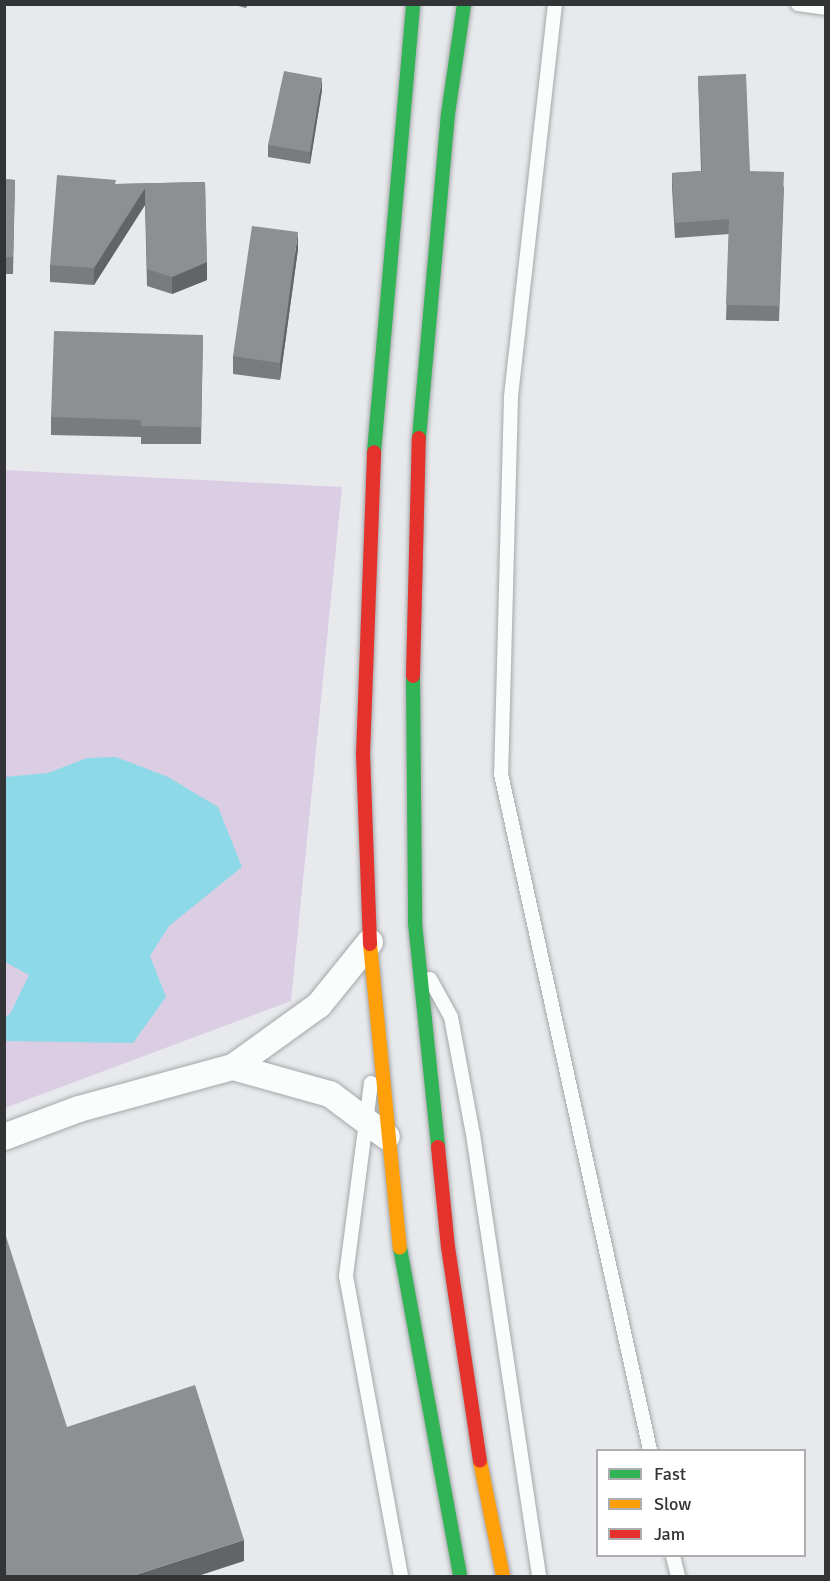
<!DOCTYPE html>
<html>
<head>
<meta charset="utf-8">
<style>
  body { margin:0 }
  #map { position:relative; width:830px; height:1581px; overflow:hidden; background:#e7e9ec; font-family:Signika,sans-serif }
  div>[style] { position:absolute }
  .green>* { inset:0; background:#dacde4 }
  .water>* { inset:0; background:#8dd9e8 }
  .roads { filter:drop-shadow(0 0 2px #a5a7a9) drop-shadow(0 0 2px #a5a7a9) }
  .lane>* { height:14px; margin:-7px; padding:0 7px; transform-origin:7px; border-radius:7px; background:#fbfcfc }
  .street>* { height:26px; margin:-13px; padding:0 13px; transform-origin:13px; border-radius:13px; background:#fbfcfc }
  .fast>* { height:14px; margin:-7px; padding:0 7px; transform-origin:7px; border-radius:7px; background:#30b455 }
  .slow>* { height:14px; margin:-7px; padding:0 7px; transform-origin:7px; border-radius:7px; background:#ff9f0a }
  .jam>* { height:14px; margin:-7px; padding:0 7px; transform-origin:7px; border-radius:7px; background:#e5322d }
  .wall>* { inset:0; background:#7a7b7e }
  .shaded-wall>* { inset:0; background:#636466 }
  .building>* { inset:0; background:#8e8f92 }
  span { translate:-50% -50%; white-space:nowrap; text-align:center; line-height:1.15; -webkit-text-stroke:6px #fff; paint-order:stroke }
  .frame { position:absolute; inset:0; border:6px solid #323436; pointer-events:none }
  .legend { position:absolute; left:596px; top:1449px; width:210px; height:108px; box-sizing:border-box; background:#fff; border:2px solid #adaeaf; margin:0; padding:8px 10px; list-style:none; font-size:18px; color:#323436 }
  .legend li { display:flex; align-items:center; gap:12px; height:30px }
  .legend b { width:30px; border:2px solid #adaeaf }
</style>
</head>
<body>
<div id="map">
  <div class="green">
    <div style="clip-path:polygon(4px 470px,342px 487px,291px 1001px,5px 1108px)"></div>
  </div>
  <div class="water">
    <div style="clip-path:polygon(116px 757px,168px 777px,218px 807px,242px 867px,169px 926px,150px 956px,166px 997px,133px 1043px,5px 1041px,5px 1017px,10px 1014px,29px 975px,5px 962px,5px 777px,48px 773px,87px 758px)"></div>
  </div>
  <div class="roads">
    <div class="lane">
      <div style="left:555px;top:4px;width:395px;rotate:96.4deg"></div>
      <div style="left:511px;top:397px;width:377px;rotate:91.5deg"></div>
      <div style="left:501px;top:774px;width:692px;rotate:77.57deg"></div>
      <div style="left:798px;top:4px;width:28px;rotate:8deg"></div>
      <div style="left:430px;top:979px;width:43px;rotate:61.1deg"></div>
      <div style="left:451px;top:1017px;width:119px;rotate:79.4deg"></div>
      <div style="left:473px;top:1134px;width:447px;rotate:81.5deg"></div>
      <div style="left:371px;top:1083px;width:195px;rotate:97.4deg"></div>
      <div style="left:346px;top:1276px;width:305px;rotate:79.6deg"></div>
      <div style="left:673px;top:1556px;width:21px;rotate:76deg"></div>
    </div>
    <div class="street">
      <div style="left:233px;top:1067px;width:101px;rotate:15.6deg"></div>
      <div style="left:330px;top:1094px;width:71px;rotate:37deg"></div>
      <div style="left:4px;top:1137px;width:80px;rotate:-20.5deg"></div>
      <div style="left:79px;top:1109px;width:160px;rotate:-15.3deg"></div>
      <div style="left:233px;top:1067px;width:106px;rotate:-35.8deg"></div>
      <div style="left:319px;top:1005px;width:81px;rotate:-51deg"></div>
    </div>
    <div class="fast">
      <div style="left:419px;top:438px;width:325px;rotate:-84.9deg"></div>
      <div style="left:448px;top:114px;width:111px;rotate:-81.7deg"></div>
      <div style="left:374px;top:452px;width:450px;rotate:-85deg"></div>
      <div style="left:413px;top:676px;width:247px;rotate:89.5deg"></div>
      <div style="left:415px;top:923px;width:225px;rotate:84.1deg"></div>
      <div style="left:400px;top:1248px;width:333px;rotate:79.6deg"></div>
    </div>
    <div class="slow">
      <div style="left:370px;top:944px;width:305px;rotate:84.4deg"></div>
      <div style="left:480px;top:1461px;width:117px;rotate:78.7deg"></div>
    </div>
    <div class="jam">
      <div style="left:413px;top:676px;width:238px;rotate:-88.6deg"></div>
      <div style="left:370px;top:944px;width:189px;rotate:-92.1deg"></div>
      <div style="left:363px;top:755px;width:303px;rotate:-87.9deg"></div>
      <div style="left:438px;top:1147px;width:100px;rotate:84.3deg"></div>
      <div style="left:448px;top:1247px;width:216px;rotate:81.5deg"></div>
    </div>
  </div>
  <div class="wall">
    <div style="clip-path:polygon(231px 4px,248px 4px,246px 8px)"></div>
    <div style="clip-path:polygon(698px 76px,750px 171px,784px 187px,779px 321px,726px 320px,729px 234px,675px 238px,672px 188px,672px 173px,701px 171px)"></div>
    <div style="clip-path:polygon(322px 90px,310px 164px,268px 157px,268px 145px)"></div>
    <div style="clip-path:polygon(4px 179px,15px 180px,13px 274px,4px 274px)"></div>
    <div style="clip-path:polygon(205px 182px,207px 280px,172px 294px,147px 286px,145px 205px,94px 285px,50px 282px,50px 265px,116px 184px)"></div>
    <div style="clip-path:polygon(298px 249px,280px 380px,233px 374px,233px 356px)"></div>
    <div style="clip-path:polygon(203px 335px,201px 444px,141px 444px,141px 437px,51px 435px,51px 417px)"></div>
  </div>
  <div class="shaded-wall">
    <div style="clip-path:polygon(322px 78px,322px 90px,310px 164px,310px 152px)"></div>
    <div style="clip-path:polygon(145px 188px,145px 205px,94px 285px,94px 268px)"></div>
    <div style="clip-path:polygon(298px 232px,298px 249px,280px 380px,280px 363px)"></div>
    <div style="clip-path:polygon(207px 262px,207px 280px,172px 294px,172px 277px)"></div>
    <div style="clip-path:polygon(6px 330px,6px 348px,4px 372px,4px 355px)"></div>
    <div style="clip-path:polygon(244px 1540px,244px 1561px,198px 1576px,132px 1576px)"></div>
  </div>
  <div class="building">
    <div style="clip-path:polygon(284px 71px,322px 78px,310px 152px,268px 145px)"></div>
    <div style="clip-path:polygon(746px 74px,750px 171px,784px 172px,779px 306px,726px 305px,729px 219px,675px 223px,672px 173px,702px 171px,698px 76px)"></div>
    <div style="clip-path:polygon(57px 175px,116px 180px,115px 184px,205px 182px,207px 262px,172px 277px,147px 269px,145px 188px,94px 268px,50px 265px)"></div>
    <div style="clip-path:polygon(4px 179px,15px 180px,13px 257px,4px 257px)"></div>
    <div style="clip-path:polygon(252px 226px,298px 232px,280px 363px,233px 356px)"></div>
    <div style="clip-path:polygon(4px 330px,6px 330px,4px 355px)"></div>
    <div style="clip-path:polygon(54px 331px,203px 335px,201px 427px,141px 426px,141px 420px,51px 417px)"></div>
    <div style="clip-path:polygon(4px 1230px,67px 1427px,195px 1385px,244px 1540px,132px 1576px,4px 1576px)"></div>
  </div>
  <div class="frame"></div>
  <ul class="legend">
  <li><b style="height:8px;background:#30b455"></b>Fast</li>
  <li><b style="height:8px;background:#ff9f0a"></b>Slow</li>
  <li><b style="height:8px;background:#e5322d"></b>Jam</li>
  </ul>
</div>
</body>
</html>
